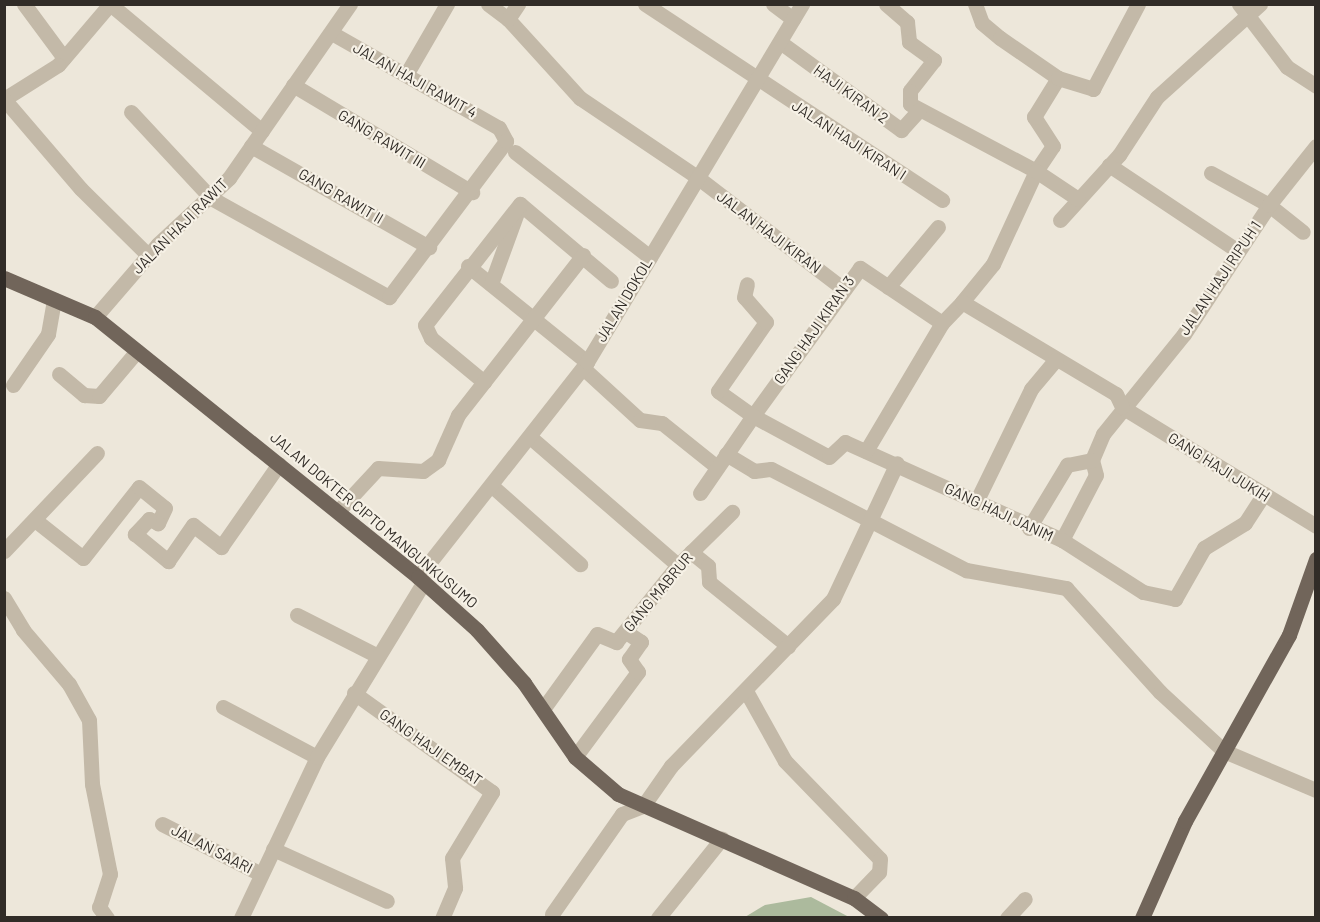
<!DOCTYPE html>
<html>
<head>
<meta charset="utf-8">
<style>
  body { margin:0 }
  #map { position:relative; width:1320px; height:922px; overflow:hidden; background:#ede7da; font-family:Barlow,sans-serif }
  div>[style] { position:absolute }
  .green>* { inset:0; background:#acba9d }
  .minor>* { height:15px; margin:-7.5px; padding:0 7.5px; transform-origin:7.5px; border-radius:7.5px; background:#c3b9a8 }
  .major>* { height:15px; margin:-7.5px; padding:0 7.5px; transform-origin:7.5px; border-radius:7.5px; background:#71655a }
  span { translate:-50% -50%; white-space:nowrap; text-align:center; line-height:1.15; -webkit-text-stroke:4.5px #f6f1e6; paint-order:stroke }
  .street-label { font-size:15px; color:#312c27 }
  .frame { position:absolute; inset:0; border:6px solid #312c27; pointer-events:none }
</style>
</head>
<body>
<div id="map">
  <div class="green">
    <div style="clip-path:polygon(811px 897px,849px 917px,745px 917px,765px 905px)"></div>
  </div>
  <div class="minor">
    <div style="left:24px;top:4px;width:67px;rotate:53.5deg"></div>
    <div style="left:110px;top:4px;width:80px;rotate:130.4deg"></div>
    <div style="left:58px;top:65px;width:64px;rotate:147.8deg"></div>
    <div style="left:4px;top:99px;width:118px;rotate:49.5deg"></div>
    <div style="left:81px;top:189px;width:94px;rotate:44.6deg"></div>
    <div style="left:110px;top:4px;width:198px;rotate:39.9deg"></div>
    <div style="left:488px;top:4px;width:25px;rotate:37deg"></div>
    <div style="left:508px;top:19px;width:107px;rotate:47.7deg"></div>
    <div style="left:580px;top:98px;width:141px;rotate:34deg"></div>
    <div style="left:697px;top:177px;width:183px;rotate:37.4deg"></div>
    <div style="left:645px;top:4px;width:356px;rotate:33.4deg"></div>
    <div style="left:773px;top:4px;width:25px;rotate:37deg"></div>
    <div style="left:886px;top:4px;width:28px;rotate:41deg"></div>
    <div style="left:907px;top:22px;width:20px;rotate:84deg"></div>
    <div style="left:909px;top:42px;width:31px;rotate:36deg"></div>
    <div style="left:934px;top:60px;width:39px;rotate:128deg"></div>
    <div style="left:910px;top:91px;width:13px;rotate:90deg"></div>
    <div style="left:910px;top:104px;width:143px;rotate:28deg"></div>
    <div style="left:1036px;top:171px;width:30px;rotate:-56deg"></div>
    <div style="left:1053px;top:146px;width:35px;rotate:-123deg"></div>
    <div style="left:1034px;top:117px;width:46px;rotate:-58.4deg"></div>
    <div style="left:975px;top:4px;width:20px;rotate:70deg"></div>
    <div style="left:982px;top:23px;width:23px;rotate:40deg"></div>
    <div style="left:1000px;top:38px;width:70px;rotate:34.6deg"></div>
    <div style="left:1058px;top:78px;width:37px;rotate:17deg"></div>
    <div style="left:1093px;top:89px;width:96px;rotate:-62.1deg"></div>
    <div style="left:1239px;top:4px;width:79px;rotate:52.7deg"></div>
    <div style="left:1287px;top:67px;width:35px;rotate:33deg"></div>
    <div style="left:508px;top:19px;width:18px;rotate:-56deg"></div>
    <div style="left:780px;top:42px;width:150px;rotate:36deg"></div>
    <div style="left:901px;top:130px;width:27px;rotate:-48deg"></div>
    <div style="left:407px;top:73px;width:80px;rotate:-59.9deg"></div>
    <div style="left:293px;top:85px;width:209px;rotate:30.9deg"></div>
    <div style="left:131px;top:112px;width:117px;rotate:47.1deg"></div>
    <div style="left:211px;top:198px;width:204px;rotate:29.1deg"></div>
    <div style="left:389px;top:297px;width:195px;rotate:-53.1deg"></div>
    <div style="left:506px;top:141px;width:15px;rotate:-118deg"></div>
    <div style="left:499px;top:128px;width:192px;rotate:-150.4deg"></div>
    <div style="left:251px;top:146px;width:205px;rotate:29.6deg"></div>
    <div style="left:515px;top:152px;width:171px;rotate:37.9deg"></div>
    <div style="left:1109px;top:165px;width:155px;rotate:33.7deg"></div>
    <div style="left:1211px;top:173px;width:66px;rotate:28.9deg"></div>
    <div style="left:1269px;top:205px;width:43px;rotate:38.5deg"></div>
    <div style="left:520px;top:204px;width:119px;rotate:40.2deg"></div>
    <div style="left:1060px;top:220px;width:88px;rotate:-47.8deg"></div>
    <div style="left:1119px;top:155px;width:69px;rotate:-56.8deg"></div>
    <div style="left:1157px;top:97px;width:139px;rotate:-42.1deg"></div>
    <div style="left:468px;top:266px;width:153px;rotate:38.9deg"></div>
    <div style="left:491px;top:284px;width:82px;rotate:-70deg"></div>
    <div style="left:888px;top:287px;width:78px;rotate:-50.2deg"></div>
    <div style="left:962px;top:302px;width:49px;rotate:-50.8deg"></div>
    <div style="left:993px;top:264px;width:102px;rotate:-65.2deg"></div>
    <div style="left:1036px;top:171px;width:50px;rotate:33.7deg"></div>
    <div style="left:95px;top:317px;width:96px;rotate:-49.2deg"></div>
    <div style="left:158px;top:244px;width:97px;rotate:-42.9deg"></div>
    <div style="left:229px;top:178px;width:212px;rotate:-55.2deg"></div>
    <div style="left:942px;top:323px;width:99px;rotate:-146.1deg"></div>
    <div style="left:860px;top:268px;width:183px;rotate:125.9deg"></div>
    <div style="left:753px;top:416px;width:86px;rotate:28.3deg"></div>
    <div style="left:829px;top:457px;width:22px;rotate:-43deg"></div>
    <div style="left:845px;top:442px;width:238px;rotate:24.3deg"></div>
    <div style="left:1062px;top:540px;width:73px;rotate:-62.4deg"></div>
    <div style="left:1096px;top:475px;width:16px;rotate:-105deg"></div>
    <div style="left:1092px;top:460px;width:28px;rotate:-67deg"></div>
    <div style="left:1103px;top:434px;width:129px;rotate:-51deg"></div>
    <div style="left:1184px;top:334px;width:154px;rotate:-56.6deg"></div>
    <div style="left:1269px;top:205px;width:75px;rotate:-51.5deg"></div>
    <div style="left:583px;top:368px;width:77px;rotate:42.4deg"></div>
    <div style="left:640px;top:420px;width:22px;rotate:8deg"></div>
    <div style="left:662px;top:423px;width:70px;rotate:38.7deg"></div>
    <div style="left:59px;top:374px;width:33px;rotate:40deg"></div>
    <div style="left:84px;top:395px;width:15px;rotate:4deg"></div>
    <div style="left:99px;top:396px;width:59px;rotate:-49.8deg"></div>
    <div style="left:484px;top:382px;width:69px;rotate:-140.3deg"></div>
    <div style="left:431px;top:338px;width:14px;rotate:-115deg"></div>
    <div style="left:425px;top:325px;width:154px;rotate:-51.9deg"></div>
    <div style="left:13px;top:385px;width:62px;rotate:-55.5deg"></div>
    <div style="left:48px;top:334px;width:35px;rotate:-80deg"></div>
    <div style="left:1122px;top:407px;width:228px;rotate:31.5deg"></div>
    <div style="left:530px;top:437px;width:196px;rotate:40.9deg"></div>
    <div style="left:866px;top:451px;width:149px;rotate:-59.3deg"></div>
    <div style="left:942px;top:323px;width:29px;rotate:-46deg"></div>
    <div style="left:962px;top:302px;width:179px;rotate:30.9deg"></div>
    <div style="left:1116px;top:394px;width:14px;rotate:65deg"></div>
    <div style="left:726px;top:454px;width:33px;rotate:31deg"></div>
    <div style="left:754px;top:471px;width:17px;rotate:-7deg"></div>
    <div style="left:771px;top:469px;width:220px;rotate:27.4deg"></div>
    <div style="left:966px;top:570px;width:102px;rotate:10.2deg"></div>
    <div style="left:1066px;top:588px;width:140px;rotate:47.9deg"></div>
    <div style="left:1160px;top:692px;width:87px;rotate:42.7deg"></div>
    <div style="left:1224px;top:751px;width:100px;rotate:23deg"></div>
    <div style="left:492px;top:486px;width:118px;rotate:41.6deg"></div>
    <div style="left:700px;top:493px;width:93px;rotate:-55.5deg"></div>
    <div style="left:753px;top:416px;width:43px;rotate:-144.5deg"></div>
    <div style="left:718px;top:391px;width:84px;rotate:-55.2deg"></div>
    <div style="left:766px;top:322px;width:33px;rotate:-131deg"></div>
    <div style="left:744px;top:297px;width:13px;rotate:-77deg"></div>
    <div style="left:976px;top:502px;width:126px;rotate:-64deg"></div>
    <div style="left:1031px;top:389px;width:38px;rotate:-50deg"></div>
    <div style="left:339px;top:510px;width:57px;rotate:-47.1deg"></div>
    <div style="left:378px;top:468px;width:45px;rotate:3.8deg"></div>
    <div style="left:423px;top:471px;width:19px;rotate:-36deg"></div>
    <div style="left:438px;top:460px;width:49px;rotate:-66deg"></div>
    <div style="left:458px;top:415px;width:203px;rotate:-52deg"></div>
    <div style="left:35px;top:520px;width:61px;rotate:38.4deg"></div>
    <div style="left:83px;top:558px;width:90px;rotate:-51.7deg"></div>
    <div style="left:139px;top:487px;width:33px;rotate:39deg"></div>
    <div style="left:165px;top:508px;width:17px;rotate:115deg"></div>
    <div style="left:158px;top:523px;width:10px;rotate:-156deg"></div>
    <div style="left:149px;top:519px;width:21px;rotate:133deg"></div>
    <div style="left:135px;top:534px;width:43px;rotate:39.3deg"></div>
    <div style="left:168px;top:561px;width:44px;rotate:-55.2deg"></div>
    <div style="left:193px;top:525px;width:36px;rotate:38deg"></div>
    <div style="left:221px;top:547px;width:101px;rotate:-55.1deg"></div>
    <div style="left:1029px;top:528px;width:74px;rotate:-58.9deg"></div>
    <div style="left:1067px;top:465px;width:25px;rotate:-11deg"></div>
    <div style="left:1062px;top:540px;width:96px;rotate:32.7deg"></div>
    <div style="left:1143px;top:592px;width:33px;rotate:12deg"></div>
    <div style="left:1175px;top:599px;width:59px;rotate:-60.4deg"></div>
    <div style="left:1204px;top:548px;width:48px;rotate:-31.4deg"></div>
    <div style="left:1245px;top:523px;width:35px;rotate:-57deg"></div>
    <div style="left:4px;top:551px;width:135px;rotate:-46.5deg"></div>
    <div style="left:691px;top:552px;width:22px;rotate:39deg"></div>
    <div style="left:708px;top:566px;width:16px;rotate:86deg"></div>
    <div style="left:709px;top:582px;width:102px;rotate:39deg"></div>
    <div style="left:418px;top:577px;width:273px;rotate:-51.8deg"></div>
    <div style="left:587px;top:362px;width:418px;rotate:-59deg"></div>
    <div style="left:4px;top:598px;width:37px;rotate:59deg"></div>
    <div style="left:23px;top:630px;width:71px;rotate:49.6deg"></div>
    <div style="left:69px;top:684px;width:41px;rotate:60.9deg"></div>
    <div style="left:89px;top:720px;width:64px;rotate:87.3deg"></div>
    <div style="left:92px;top:784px;width:92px;rotate:78.7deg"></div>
    <div style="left:110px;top:874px;width:35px;rotate:108deg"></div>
    <div style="left:99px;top:907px;width:14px;rotate:54deg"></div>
    <div style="left:297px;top:615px;width:89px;rotate:26.9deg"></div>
    <div style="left:746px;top:691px;width:80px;rotate:60.9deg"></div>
    <div style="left:785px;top:761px;width:136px;rotate:45.9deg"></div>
    <div style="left:880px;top:859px;width:13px;rotate:94deg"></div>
    <div style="left:879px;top:872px;width:36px;rotate:134deg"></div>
    <div style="left:354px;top:693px;width:170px;rotate:35.7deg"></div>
    <div style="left:492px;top:792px;width:77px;rotate:121.2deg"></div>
    <div style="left:452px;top:858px;width:30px;rotate:84deg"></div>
    <div style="left:455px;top:888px;width:33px;rotate:113deg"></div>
    <div style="left:223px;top:707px;width:106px;rotate:28deg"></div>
    <div style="left:543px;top:709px;width:92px;rotate:-54.2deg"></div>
    <div style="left:597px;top:634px;width:21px;rotate:23deg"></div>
    <div style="left:616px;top:642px;width:99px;rotate:-51.2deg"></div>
    <div style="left:678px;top:565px;width:76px;rotate:-44.5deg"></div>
    <div style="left:575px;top:757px;width:106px;rotate:-53.5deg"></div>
    <div style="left:638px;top:672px;width:16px;rotate:-125deg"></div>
    <div style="left:629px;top:659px;width:21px;rotate:-55deg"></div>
    <div style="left:641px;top:642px;width:18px;rotate:-146deg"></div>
    <div style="left:162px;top:824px;width:111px;rotate:26.8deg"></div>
    <div style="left:273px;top:849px;width:125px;rotate:24.5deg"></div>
    <div style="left:552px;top:914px;width:122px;rotate:-55deg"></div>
    <div style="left:622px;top:814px;width:22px;rotate:-21deg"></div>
    <div style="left:643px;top:806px;width:49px;rotate:-55deg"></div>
    <div style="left:671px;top:766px;width:233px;rotate:-45.9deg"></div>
    <div style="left:833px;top:599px;width:150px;rotate:-64.8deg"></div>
    <div style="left:241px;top:918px;width:178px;rotate:-64.7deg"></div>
    <div style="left:317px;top:757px;width:205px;rotate:-58.6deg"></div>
    <div style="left:658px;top:918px;width:102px;rotate:-51.3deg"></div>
    <div style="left:1007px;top:918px;width:26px;rotate:-47deg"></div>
  </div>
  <div class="major">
    <div style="left:4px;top:278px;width:99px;rotate:23.2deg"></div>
    <div style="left:95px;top:317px;width:415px;rotate:38.8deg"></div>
    <div style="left:418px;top:577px;width:79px;rotate:41.9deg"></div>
    <div style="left:477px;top:630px;width:71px;rotate:48.4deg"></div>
    <div style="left:524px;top:683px;width:90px;rotate:55.4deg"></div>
    <div style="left:575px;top:757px;width:57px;rotate:40.7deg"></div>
    <div style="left:618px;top:794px;width:258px;rotate:23.8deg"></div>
    <div style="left:854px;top:898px;width:34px;rotate:37deg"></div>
    <div style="left:1142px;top:918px;width:106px;rotate:-66.1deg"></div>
    <div style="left:1185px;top:821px;width:213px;rotate:-60.8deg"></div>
    <div style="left:1289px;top:635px;width:81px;rotate:-70.4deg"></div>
  </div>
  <div class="street-label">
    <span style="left:415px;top:80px;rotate:29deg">JALAN HAJI RAWIT 4</span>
    <span style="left:851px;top:94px;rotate:36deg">HAJI KIRAN 2</span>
    <span style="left:382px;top:139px;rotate:31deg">GANG RAWIT III</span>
    <span style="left:849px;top:140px;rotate:33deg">JALAN HAJI KIRAN I</span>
    <span style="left:341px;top:196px;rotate:30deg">GANG RAWIT II</span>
    <span style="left:180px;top:226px;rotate:-45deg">JALAN HAJI RAWIT</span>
    <span style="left:769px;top:232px;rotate:37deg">JALAN HAJI KIRAN</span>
    <span style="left:1220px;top:278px;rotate:-56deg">JALAN HAJI RIPUH 1</span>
    <span style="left:624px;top:300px;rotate:-59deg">JALAN DOKOL</span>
    <span style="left:814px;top:330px;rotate:-55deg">GANG HAJI KIRAN 3</span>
    <span style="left:1219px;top:467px;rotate:32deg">GANG HAJI JUKIH</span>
    <span style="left:999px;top:512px;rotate:25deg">GANG HAJI JANIM</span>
    <span style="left:374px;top:520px;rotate:40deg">JALAN DOKTER CIPTO MANGUNKUSUMO</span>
    <span style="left:658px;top:592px;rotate:-50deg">GANG MABRUR</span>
    <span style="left:431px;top:747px;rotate:35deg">GANG HAJI EMBAT</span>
    <span style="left:212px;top:849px;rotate:27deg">JALAN SAARI</span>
  </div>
  <div class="frame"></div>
</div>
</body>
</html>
